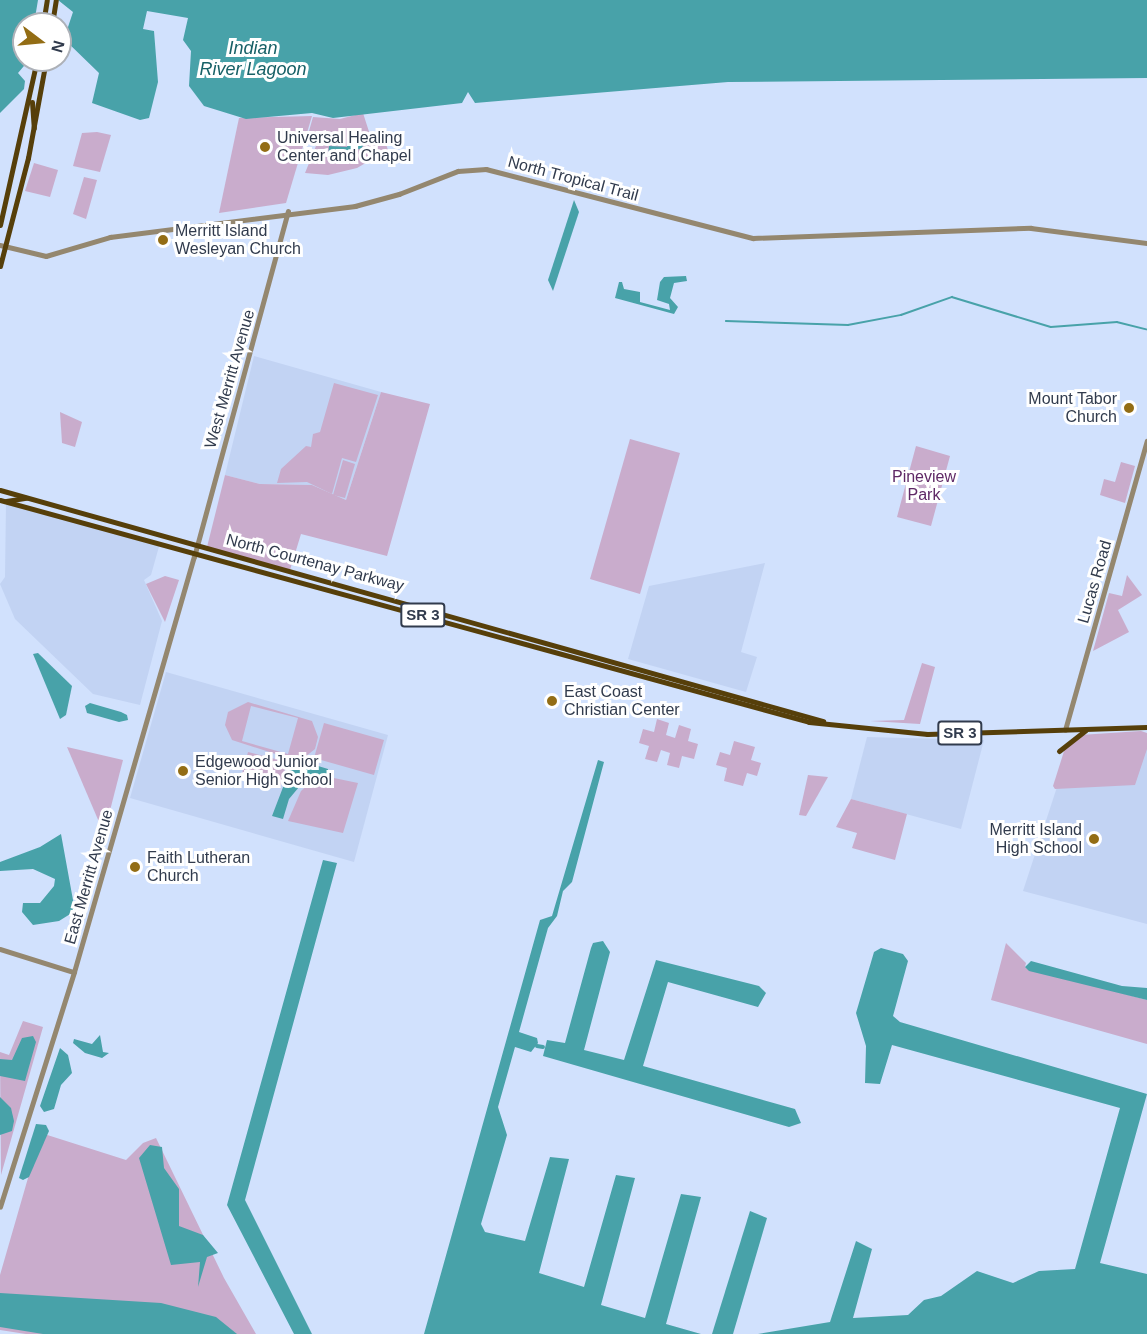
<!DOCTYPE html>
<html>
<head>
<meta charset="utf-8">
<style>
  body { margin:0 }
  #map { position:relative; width:1147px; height:1334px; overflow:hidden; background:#d1e1fd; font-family:Arial,sans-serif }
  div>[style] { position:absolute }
  .built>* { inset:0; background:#c2d3f3 }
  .green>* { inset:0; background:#c9accc }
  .water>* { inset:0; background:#48a2a9 }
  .stream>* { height:1.5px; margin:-0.75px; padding:0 0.75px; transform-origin:0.75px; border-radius:0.75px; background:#48a2a9 }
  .canal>* { height:4px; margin:-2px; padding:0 2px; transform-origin:2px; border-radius:2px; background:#48a2a9 }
  .tertiary>* { height:4.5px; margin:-2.25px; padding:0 2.25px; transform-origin:2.25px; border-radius:2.25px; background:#94876f }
  .primary>* { height:5px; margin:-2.5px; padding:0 2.5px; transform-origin:2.5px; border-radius:2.5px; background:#563f0a }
  .dots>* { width:16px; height:16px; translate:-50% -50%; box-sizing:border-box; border:3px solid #fff; border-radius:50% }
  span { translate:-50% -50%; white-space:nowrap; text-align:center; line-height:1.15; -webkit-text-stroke:6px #fff; paint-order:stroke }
  .shield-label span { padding:2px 4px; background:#fff; border:2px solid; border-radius:4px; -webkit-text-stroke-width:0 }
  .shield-label { font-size:15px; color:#313b4d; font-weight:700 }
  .poi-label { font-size:16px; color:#313b4d }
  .left { translate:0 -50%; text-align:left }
  .right { translate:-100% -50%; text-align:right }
  .street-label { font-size:16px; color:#313b4d }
  .park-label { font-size:16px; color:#5f2966 }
  .water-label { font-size:18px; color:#176167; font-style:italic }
  .north { position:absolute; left:12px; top:12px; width:60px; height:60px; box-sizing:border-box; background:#fff; border:2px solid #adb1b8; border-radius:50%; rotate:106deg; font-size:16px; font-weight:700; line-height:24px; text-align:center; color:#313b4d }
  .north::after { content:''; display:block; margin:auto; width:21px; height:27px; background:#936d15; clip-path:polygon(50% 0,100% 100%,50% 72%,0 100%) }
</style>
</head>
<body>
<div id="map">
  <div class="built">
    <div style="clip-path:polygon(254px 356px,381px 392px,346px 500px,312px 485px,260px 484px,225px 475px)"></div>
    <div style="clip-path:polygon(6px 503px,160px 543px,151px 575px,144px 580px,162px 621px,140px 705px,93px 694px,15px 619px,0 584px,5px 577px)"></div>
    <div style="clip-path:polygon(765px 563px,741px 652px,757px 657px,746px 692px,628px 659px,649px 586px)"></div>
    <div style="clip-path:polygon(166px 672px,388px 735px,354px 862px,130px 798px)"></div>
    <div style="clip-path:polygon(1147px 736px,1147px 924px,1023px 891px,1057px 787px)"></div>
    <div style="clip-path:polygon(867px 737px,984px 740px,961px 829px,851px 799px)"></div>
  </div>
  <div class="green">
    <div style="clip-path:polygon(363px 113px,372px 141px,386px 144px,388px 150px,357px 168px,328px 175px,305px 173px,316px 146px,307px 138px,313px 117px,340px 119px)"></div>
    <div style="clip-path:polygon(312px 116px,286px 203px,219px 213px,239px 118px)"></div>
    <div style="clip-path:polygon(97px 132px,111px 135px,100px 172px,73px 166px,82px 133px)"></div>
    <div style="clip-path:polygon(34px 163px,58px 170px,50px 197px,25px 191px)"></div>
    <div style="clip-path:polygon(84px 177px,97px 180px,86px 219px,73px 214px)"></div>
    <div style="clip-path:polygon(334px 383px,378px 395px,356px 462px,342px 458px,332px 494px,307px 482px,277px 483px,281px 469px,306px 446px,311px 447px,313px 434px,320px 432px)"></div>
    <div style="clip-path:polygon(381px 392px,430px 404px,387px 556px,301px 534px,290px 570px,207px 547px,225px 475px,260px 484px,312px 485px,346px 500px)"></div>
    <div style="clip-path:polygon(60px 412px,82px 422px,75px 447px,62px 443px)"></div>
    <div style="clip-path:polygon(630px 439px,680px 453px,640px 594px,590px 579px)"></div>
    <div style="clip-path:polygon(916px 446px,950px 456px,931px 526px,897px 517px)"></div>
    <div style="clip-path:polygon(343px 460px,355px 464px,345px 498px,333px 495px)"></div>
    <div style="clip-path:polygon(1121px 462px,1135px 466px,1125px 503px,1100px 495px,1104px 479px,1115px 482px)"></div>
    <div style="clip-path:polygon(1127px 575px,1142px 595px,1118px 610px,1129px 632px,1093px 651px,1109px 593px,1122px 596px)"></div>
    <div style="clip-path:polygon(165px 576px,179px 580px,165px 622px,146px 584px)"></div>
    <div style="clip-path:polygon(922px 663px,935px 667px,920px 724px,870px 721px,904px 720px)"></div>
    <div style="clip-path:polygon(evenodd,248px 702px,312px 721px,318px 737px,315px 749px,305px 757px,291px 759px,232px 740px,225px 725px,228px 712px,248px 702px,251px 706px,298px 718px,288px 754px,242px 741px,251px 706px)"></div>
    <div style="clip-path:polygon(657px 719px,669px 723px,666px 735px,675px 738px,679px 725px,691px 729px,688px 741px,698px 744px,694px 759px,682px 756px,679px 768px,667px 765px,670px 753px,661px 750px,657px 762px,645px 759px,649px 746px,639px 743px,643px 729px,654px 732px)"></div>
    <div style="clip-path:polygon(324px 723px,384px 740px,374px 775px,314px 758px)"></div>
    <div style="clip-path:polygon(1141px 731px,1147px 733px,1147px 749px,1135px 785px,1055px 789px,1053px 786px,1066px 745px,1080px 735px)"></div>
    <div style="clip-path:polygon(734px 741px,755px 747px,751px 760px,761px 763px,757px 776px,747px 773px,743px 786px,724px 781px,727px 768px,716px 765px,720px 752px,730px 755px)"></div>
    <div style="clip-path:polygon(67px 747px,123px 760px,105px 830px,102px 829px)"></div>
    <div style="clip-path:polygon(248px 752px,287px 762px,280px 788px,241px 777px)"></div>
    <div style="clip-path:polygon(808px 775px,828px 777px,806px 816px,799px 815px)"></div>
    <div style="clip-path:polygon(329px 777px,358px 783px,343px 833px,288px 821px,301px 791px,312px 781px)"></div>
    <div style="clip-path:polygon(851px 799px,907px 814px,895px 860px,852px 848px,857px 833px,836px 827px)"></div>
    <div style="clip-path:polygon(1006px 943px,1026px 963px,1025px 967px,1147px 1000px,1147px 1044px,991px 1000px)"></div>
    <div style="clip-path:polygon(23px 1021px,43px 1027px,1px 1175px,0 1052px,9px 1055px)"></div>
    <div style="clip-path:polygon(41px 1133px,126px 1160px,143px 1143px,156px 1138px,224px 1278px,256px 1334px,26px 1334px,0 1330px,0 1275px)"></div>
  </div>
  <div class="water">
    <div style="clip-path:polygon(0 0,38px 0,34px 24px,24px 24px,24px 60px,29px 60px,18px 73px,25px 81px,24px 89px,0 113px)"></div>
    <div style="clip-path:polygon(58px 0,1147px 0,1147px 78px,728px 82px,475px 103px,468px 92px,462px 103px,333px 118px,312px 113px,246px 119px,204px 106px,189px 86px,191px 51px,183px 40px,188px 18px,147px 11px,143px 29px,154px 31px,158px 82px,149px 118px,140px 120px,92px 103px,99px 73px,64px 39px,73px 12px)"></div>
    <div style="clip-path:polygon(357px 135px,365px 140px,362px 148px,344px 154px,341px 160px,328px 161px,329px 146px,347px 147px,349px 139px)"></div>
    <div style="clip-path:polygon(574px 200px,579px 212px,553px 291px,548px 280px)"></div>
    <div style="clip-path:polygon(686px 276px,687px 281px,674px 283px,670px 298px,678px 307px,674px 314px,615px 298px,619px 282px,622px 282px,624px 289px,640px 292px,640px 302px,670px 310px,669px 304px,657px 300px,660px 282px,664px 277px)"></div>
    <div style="clip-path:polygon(38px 653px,72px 686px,66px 715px,60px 719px,33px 654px)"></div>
    <div style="clip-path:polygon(90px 703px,121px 712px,127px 715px,128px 720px,119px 722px,87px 713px,85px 706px)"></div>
    <div style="clip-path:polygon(598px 760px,604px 762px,572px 882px,563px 891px,557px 916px,548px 928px,519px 1032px,537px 1038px,538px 1043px,531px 1052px,515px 1047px,498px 1107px,507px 1135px,481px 1224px,485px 1232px,525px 1241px,550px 1157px,569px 1159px,539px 1273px,584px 1287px,616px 1175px,635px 1178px,601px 1305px,645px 1318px,681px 1194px,701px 1197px,666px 1324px,701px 1334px,424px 1334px,540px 920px,552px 916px)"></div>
    <div style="clip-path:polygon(305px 762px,328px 769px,328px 773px,299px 787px,289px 799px,283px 819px,272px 816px,290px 769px)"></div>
    <div style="clip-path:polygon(61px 834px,75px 911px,59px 921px,33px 925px,22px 912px,23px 903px,40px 903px,54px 886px,55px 879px,33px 869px,0 871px,0 862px,40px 847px)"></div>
    <div style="clip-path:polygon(323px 860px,337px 863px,245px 1200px,312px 1334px,294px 1334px,227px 1205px)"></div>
    <div style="clip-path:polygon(603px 941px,610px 952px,584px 1050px,624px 1060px,656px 960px,759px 986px,766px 993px,758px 1007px,668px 982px,643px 1066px,795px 1109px,801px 1123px,789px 1127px,543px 1056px,547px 1040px,565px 1043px,591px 948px,593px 943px)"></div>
    <div style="clip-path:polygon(881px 948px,903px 954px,908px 961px,893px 1016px,900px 1022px,1147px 1094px,1100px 1263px,1147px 1274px,1147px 1334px,758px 1334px,830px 1322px,856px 1241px,872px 1249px,853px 1318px,908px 1315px,924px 1300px,941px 1296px,977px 1271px,1013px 1283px,1039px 1271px,1075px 1269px,1120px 1108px,892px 1045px,880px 1084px,865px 1083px,866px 1046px,856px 1013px,874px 952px)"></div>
    <div style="clip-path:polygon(1031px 961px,1122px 986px,1147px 988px,1147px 1000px,1029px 971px,1025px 967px)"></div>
    <div style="clip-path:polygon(100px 1035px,103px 1052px,109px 1053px,102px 1058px,85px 1053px,73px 1043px,74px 1039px,92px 1044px)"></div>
    <div style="clip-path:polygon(33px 1036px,36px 1042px,25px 1081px,0 1076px,0 1059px,12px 1060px,22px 1038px)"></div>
    <div style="clip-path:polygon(60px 1048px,68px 1055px,72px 1073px,61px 1085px,54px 1109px,44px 1112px,40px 1106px)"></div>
    <div style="clip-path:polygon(0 1097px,11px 1108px,14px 1121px,12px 1131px,0 1135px)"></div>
    <div style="clip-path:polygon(36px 1124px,46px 1125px,49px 1131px,29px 1177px,23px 1180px,19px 1178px)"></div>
    <div style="clip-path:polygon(150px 1145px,162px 1147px,164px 1168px,179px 1189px,179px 1226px,203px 1235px,218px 1253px,207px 1257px,198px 1287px,200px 1262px,171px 1265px,139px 1158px)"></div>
    <div style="clip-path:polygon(750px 1211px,767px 1218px,733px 1334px,712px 1334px)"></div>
    <div style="clip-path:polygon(0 1293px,161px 1303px,216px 1317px,237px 1334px,43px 1334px,0 1327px)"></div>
  </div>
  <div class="stream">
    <div style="left:726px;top:321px;width:122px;rotate:1.9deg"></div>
    <div style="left:848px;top:325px;width:54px;rotate:-10.7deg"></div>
    <div style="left:901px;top:315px;width:54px;rotate:-19.4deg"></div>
    <div style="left:952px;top:297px;width:103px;rotate:16.9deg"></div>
    <div style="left:1051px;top:327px;width:66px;rotate:-4.3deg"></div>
    <div style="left:1117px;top:322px;width:30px;rotate:14deg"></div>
  </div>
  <div class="canal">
    <div style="left:537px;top:1046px;width:6px;rotate:9deg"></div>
  </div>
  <div class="tertiary">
    <div style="left:0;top:245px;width:47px;rotate:13.4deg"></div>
    <div style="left:46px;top:256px;width:67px;rotate:-16.5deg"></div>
    <div style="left:110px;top:237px;width:247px;rotate:-7.2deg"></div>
    <div style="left:355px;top:206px;width:46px;rotate:-15.3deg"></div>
    <div style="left:399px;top:194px;width:63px;rotate:-21.3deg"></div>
    <div style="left:458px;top:171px;width:28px;rotate:-4deg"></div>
    <div style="left:486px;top:169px;width:276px;rotate:14.5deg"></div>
    <div style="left:753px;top:238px;width:278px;rotate:-2.1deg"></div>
    <div style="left:1031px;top:228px;width:117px;rotate:7.4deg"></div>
    <div style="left:1065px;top:730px;width:300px;rotate:-74.2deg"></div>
    <div style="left:0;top:949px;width:77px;rotate:17.3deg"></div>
    <div style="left:0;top:1207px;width:246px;rotate:-72.5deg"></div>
    <div style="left:74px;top:972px;width:432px;rotate:-73.9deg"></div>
    <div style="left:194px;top:557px;width:358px;rotate:-74.8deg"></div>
  </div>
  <div class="primary">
    <div style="left:43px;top:24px;width:24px;rotate:-81deg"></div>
    <div style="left:52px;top:24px;width:24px;rotate:-81deg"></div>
    <div style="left:32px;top:102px;width:26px;rotate:86deg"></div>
    <div style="left:0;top:225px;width:169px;rotate:-77.4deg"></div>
    <div style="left:0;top:266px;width:112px;rotate:-75.5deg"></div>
    <div style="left:28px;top:158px;width:100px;rotate:-79.6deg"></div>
    <div style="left:0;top:490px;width:855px;rotate:15.68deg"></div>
    <div style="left:0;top:500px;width:839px;rotate:15.34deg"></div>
    <div style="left:809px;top:722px;width:119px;rotate:5.8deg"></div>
    <div style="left:927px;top:734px;width:220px;rotate:-1.8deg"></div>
    <div style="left:6px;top:501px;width:20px;rotate:-9deg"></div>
    <div style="left:1059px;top:751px;width:34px;rotate:-38deg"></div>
  </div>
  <div class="dots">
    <div style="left:265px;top:147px;background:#936d15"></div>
    <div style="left:163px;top:240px;background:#936d15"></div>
    <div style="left:1129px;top:408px;background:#936d15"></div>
    <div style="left:552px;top:701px;background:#936d15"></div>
    <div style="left:183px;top:771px;background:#936d15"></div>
    <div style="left:1094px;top:839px;background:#936d15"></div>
    <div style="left:135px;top:867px;background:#936d15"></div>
  </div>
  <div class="shield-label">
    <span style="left:423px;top:615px">SR 3</span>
    <span style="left:960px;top:733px">SR 3</span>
  </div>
  <div class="poi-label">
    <span class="left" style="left:277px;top:147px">Universal Healing<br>Center and Chapel</span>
    <span class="left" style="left:175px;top:240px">Merritt Island<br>Wesleyan Church</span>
    <span class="right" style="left:1117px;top:408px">Mount Tabor<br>Church</span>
    <span class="left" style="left:564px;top:701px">East Coast<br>Christian Center</span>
    <span class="left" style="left:195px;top:771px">Edgewood Junior<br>Senior High School</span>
    <span class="right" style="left:1082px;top:839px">Merritt Island<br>High School</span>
    <span class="left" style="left:147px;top:867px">Faith Lutheran<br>Church</span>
  </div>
  <div class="street-label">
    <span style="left:573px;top:179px;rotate:15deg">North Tropical Trail</span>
    <span style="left:230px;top:379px;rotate:-74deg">West Merritt Avenue</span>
    <span style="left:315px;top:563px;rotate:15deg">North Courtenay Parkway</span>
    <span style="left:1095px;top:582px;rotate:-74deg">Lucas Road</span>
    <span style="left:89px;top:877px;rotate:-74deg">East Merritt Avenue</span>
  </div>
  <div class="park-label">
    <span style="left:924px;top:486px">Pineview<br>Park</span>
  </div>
  <div class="water-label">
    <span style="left:253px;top:59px">Indian<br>River Lagoon</span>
  </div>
  <div class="north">N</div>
</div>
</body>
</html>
